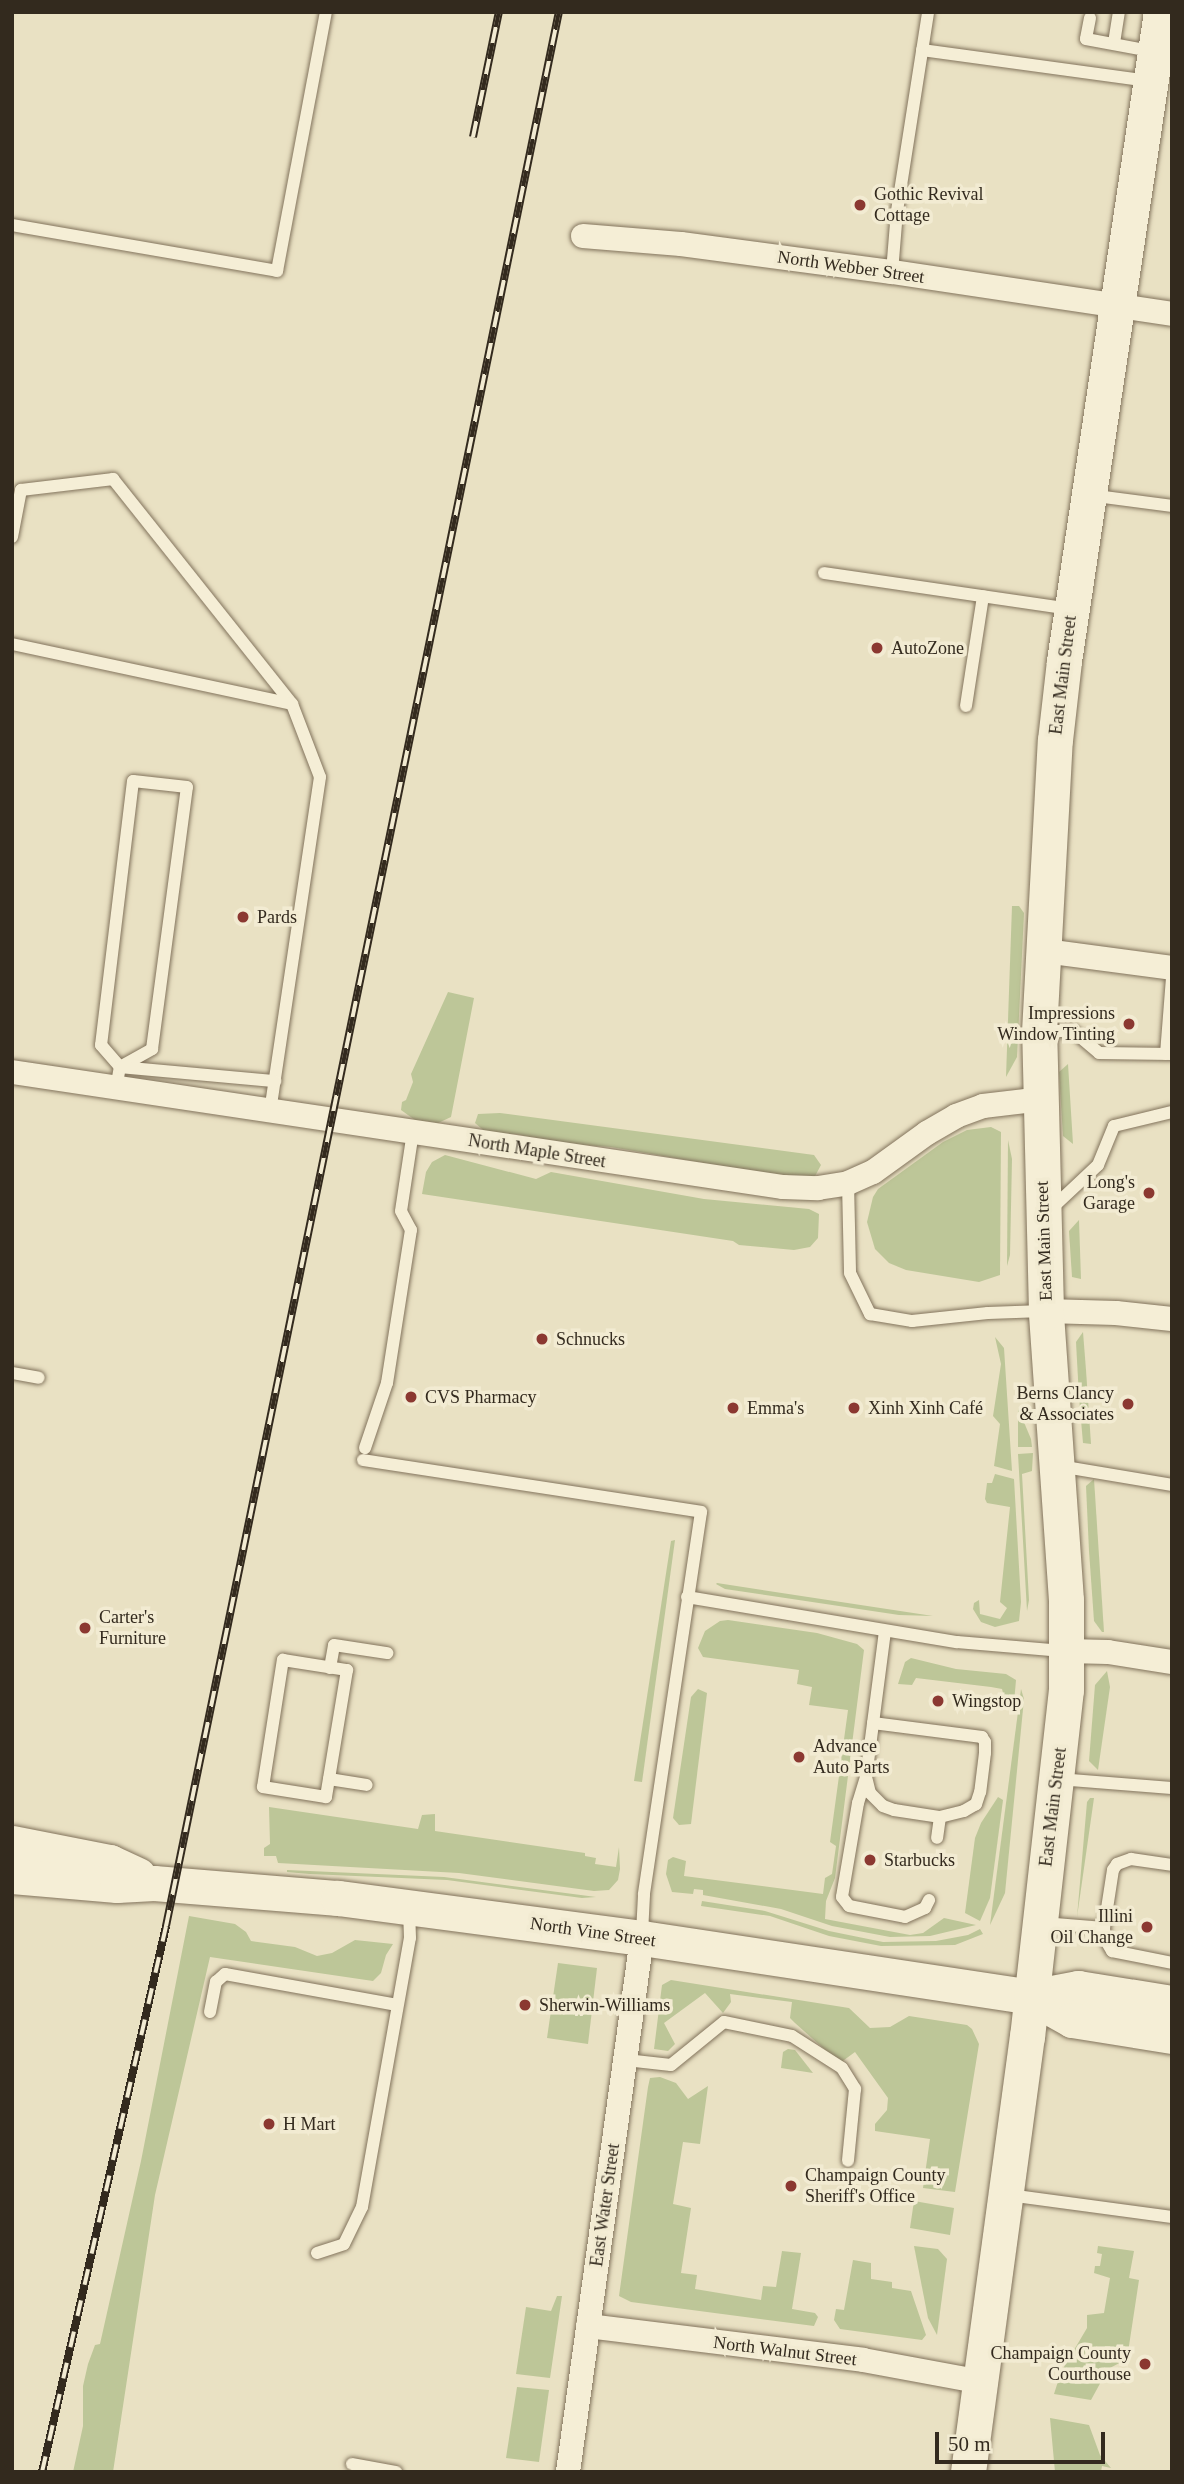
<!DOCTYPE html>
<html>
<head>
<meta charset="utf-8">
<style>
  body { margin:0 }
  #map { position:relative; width:1184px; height:2484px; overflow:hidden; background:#e9e1c3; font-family:"Times New Roman",serif }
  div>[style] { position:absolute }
  .green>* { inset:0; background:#bdc698 }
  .roads { filter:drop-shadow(0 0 2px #82735c) drop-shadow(0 0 2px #82735c) }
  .lane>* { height:12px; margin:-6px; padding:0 6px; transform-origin:6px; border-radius:6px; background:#f5eed6 }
  .street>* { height:24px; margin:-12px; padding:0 12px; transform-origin:12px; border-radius:12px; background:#f5eed6 }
  .secondary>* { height:35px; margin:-17.5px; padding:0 17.5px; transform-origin:17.5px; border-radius:17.5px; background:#f5eed6 }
  .rail>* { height:8px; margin-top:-4px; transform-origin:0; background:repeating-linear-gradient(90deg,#f2ebd2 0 16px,#332a1e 0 32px); box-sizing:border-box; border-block:2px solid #332a1e }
  .dots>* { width:19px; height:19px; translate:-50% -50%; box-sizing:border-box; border:4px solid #f2ebd2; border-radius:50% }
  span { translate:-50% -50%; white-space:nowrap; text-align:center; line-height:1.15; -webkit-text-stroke:7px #f2ebd2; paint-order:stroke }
  .poi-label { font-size:18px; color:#332a1e }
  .left { translate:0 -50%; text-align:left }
  .right { translate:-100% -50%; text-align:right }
  .street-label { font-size:18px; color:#332a1e }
  .frame { position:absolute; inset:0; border:14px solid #332a1e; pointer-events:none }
  .scale { position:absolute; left:935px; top:2432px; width:170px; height:32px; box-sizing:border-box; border:4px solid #332a1e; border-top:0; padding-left:9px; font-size:21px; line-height:24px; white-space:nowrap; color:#332a1e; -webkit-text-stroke:5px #f2ebd2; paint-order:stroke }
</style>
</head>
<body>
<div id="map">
  <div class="green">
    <div style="clip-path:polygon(1012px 906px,1019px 906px,1024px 913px,1017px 1057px,1006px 1077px)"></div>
    <div style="clip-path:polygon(448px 992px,474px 998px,451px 1117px,438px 1123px,415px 1120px,401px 1110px,402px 1102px,406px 1100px,413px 1082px,411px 1074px)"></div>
    <div style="clip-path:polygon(1068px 1064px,1073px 1144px,1063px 1136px,1059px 1072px)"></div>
    <div style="clip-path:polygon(500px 1113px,814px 1155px,821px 1165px,814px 1178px,773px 1175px,611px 1147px,553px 1143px,516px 1134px,488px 1134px,475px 1123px,478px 1114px)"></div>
    <div style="clip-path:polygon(991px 1127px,1001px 1132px,1000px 1275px,979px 1282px,906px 1270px,889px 1263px,875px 1249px,867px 1222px,873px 1197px,878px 1189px,943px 1142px,967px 1130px)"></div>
    <div style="clip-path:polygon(1008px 1140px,1012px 1159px,1010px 1255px,1007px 1266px)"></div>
    <div style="clip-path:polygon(445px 1155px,536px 1179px,551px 1172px,704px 1199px,809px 1209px,819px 1214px,818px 1238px,810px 1247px,794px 1250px,739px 1245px,733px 1241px,422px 1194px,426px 1172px,432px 1162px)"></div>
    <div style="clip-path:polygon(1079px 1220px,1081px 1279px,1072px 1277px,1069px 1231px)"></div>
    <div style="clip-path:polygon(1083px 1332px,1086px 1370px,1091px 1444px,1083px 1443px,1079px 1397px,1076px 1342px)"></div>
    <div style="clip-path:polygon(995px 1337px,1004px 1348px,1012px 1471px,994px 1466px,1000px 1424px,993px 1416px,1001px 1364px)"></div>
    <div style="clip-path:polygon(1018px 1408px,1031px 1439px,1032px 1447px,1018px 1447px)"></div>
    <div style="clip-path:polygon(1033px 1453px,1032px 1471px,1022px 1474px,1029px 1600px,1027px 1611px,1018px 1454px)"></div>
    <div style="clip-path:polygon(995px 1474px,1014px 1479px,1021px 1602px,1019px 1621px,995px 1627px,981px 1622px,973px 1609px,974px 1603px,979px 1600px,980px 1614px,1000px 1619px,1007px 1608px,1000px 1602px,1010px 1507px,987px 1503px,985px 1499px,987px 1483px,992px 1483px)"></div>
    <div style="clip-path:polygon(1094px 1479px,1104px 1632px,1102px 1632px,1094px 1621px,1089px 1551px,1086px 1486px)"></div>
    <div style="clip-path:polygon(675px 1540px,642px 1782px,634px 1781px,671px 1541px)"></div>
    <div style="clip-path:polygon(716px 1584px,717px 1583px,933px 1616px,899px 1615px,725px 1589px)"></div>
    <div style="clip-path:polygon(728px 1620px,817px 1633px,857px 1644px,864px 1650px,835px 1878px,826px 1901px,825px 1919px,910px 1935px,923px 1933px,944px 1918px,976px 1925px,930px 1936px,890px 1937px,832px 1926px,781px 1909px,703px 1895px,703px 1890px,694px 1889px,693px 1894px,672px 1892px,666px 1874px,668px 1860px,673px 1857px,686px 1861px,684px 1876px,823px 1894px,825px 1878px,832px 1874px,836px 1846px,830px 1842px,848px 1710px,809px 1705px,812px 1687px,797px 1684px,799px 1670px,703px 1657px,698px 1648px,705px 1631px,720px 1621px)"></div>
    <div style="clip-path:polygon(911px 1658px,956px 1669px,1006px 1674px,1016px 1680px,1014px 1703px,1005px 1701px,1002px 1689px,991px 1687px,916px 1678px,912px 1685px,898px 1684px,905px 1662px)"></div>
    <div style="clip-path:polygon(1107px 1671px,1110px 1687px,1098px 1770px,1089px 1761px,1095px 1685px)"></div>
    <div style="clip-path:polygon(698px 1689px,707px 1693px,691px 1824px,679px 1825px,673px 1818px,691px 1697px)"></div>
    <div style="clip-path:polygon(1021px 1689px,1024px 1699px,1005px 1893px,990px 1925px)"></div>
    <div style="clip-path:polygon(998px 1797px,1003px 1800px,990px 1898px,980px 1921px,965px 1913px,975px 1838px,981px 1823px)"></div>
    <div style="clip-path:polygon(1090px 1798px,1094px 1798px,1077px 1917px,1087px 1802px)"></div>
    <div style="clip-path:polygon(269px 1807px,418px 1829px,422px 1815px,435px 1814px,435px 1831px,585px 1853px,585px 1856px,596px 1858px,595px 1864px,616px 1867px,619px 1847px,620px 1869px,618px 1880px,609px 1890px,594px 1891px,459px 1873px,278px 1863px,276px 1856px,264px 1856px,264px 1848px,270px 1844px)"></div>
    <div style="clip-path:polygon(287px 1870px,444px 1877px,596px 1897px,582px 1898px,447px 1880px,310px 1874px,287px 1872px)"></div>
    <div style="clip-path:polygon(702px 1901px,765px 1911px,829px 1931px,883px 1942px,936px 1941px,968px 1935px,980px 1929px,983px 1934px,955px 1945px,881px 1946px,829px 1936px,770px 1916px,701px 1906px)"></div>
    <div style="clip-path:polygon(189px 1916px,235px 1924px,246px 1932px,251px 1941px,295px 1947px,317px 1956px,332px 1953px,355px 1940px,393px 1944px,386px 1955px,381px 1973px,373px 1981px,210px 1957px,155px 2195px,113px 2472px,73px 2472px,83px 2426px,83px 2386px,88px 2364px,95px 2345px,100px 2344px,141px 2161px)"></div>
    <div style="clip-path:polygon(558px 1963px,597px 1968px,588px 2044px,547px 2038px)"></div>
    <div style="clip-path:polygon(671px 1980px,849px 2008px,870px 2028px,890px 2027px,909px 2016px,967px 2025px,972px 2029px,979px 2044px,955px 2192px,923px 2188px,930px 2139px,875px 2131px,875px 2124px,887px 2110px,888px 2098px,855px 2052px,840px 2063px,795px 2023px,790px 2018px,792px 2002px,730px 1994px,731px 2002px,723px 2013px,705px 1993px,664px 2023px,675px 2044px,668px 2051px,654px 2049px,662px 1985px)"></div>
    <div style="clip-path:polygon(788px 2049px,795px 2050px,813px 2073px,781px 2068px,783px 2052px)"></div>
    <div style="clip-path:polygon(660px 2077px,676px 2083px,688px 2099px,708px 2086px,700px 2144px,683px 2142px,673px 2204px,691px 2208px,681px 2273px,697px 2275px,695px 2289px,761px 2300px,763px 2286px,776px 2287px,782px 2251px,801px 2253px,792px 2309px,815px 2313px,818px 2317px,814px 2326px,631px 2302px,619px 2296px,648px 2087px,650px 2078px)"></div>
    <div style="clip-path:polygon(914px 2201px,954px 2208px,950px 2235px,910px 2228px)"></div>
    <div style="clip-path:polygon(914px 2246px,938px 2249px,947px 2259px,937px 2335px,928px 2318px)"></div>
    <div style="clip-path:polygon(1098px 2246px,1134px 2251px,1129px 2278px,1139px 2280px,1127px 2359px,1108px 2369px,1091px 2400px,1054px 2394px,1061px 2372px,1087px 2328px,1087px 2315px,1104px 2313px,1110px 2278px,1094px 2273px,1095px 2266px,1100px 2266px,1102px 2254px,1097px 2253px)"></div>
    <div style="clip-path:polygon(853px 2260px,871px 2263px,871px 2279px,892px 2282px,892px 2288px,911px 2291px,926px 2335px,922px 2340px,840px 2329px,834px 2320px,836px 2309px,844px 2310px)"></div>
    <div style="clip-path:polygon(557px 2296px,562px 2296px,550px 2378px,516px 2374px,526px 2307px,551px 2311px)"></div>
    <div style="clip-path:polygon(517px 2387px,549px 2390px,539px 2462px,506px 2458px)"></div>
    <div style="clip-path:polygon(1050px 2418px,1089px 2425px,1100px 2455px,1111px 2468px,1102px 2466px,1101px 2472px,1055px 2472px)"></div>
  </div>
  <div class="roads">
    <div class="lane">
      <div style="left:1090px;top:18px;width:21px;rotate:101deg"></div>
      <div style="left:1086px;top:39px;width:66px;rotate:10.5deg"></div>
      <div style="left:1114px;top:43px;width:31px;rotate:-81deg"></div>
      <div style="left:922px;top:50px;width:227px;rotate:7.8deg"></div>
      <div style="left:12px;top:225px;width:269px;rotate:9.8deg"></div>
      <div style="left:277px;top:271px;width:264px;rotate:-79.3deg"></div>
      <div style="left:892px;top:272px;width:61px;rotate:-85.3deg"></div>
      <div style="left:897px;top:211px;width:201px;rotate:-81.1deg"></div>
      <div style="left:1089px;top:495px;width:84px;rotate:7.5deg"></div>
      <div style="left:12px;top:537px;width:48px;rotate:-79.2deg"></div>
      <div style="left:21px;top:490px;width:93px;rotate:-6.8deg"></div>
      <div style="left:113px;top:479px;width:288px;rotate:51.5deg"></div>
      <div style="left:292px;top:704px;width:78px;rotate:69deg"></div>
      <div style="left:320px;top:777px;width:337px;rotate:98.5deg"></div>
      <div style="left:824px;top:573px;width:250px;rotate:8.3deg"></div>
      <div style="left:12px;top:644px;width:286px;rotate:12.1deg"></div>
      <div style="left:966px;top:706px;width:111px;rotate:-81.2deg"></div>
      <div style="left:1040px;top:1031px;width:33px"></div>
      <div style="left:1073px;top:1031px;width:34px;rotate:40deg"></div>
      <div style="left:1099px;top:1053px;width:73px;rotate:0.8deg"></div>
      <div style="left:1166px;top:1054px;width:76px;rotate:-85.5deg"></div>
      <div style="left:116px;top:1089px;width:22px;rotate:-80deg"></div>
      <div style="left:120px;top:1067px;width:37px;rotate:-29deg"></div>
      <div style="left:152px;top:1049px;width:264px;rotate:-82.4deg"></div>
      <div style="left:187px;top:787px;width:54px;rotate:-173.7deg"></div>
      <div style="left:133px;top:781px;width:266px;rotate:96.9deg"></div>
      <div style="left:101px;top:1045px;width:29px;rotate:49deg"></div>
      <div style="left:120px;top:1067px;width:156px;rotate:5.2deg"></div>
      <div style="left:848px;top:1183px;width:90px;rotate:88.7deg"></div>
      <div style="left:850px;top:1273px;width:46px;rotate:64deg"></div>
      <div style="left:870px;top:1314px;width:43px;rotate:9.5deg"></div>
      <div style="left:912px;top:1321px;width:76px;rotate:-6deg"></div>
      <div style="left:988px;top:1313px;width:55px;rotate:-2.1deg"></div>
      <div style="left:1050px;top:1210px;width:66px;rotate:-43.2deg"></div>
      <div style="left:1098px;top:1165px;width:42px;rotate:-67.7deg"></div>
      <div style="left:1114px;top:1126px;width:60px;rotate:-13.6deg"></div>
      <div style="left:12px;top:1373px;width:27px;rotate:10deg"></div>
      <div style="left:365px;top:1448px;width:69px;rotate:-71.3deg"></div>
      <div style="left:387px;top:1383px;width:155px;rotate:-81.1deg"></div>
      <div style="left:411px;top:1230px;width:21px;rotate:-118deg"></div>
      <div style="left:401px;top:1211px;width:80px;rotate:-81.4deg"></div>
      <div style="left:363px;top:1460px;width:342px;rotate:8.7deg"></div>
      <div style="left:701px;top:1512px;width:387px;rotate:98.5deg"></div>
      <div style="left:644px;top:1895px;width:39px;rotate:93deg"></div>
      <div style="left:1059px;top:1466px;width:115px;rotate:9.5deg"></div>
      <div style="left:687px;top:1597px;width:274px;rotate:9.5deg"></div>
      <div style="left:957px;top:1642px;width:106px;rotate:4.9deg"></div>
      <div style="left:885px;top:1631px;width:147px;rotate:97.4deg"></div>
      <div style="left:866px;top:1777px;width:16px;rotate:76deg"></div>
      <div style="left:870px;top:1793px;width:18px;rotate:45deg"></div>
      <div style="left:883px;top:1806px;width:12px;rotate:20deg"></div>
      <div style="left:894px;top:1810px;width:47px;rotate:8.7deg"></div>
      <div style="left:940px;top:1817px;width:21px;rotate:98deg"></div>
      <div style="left:283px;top:1660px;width:65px;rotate:8.9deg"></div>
      <div style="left:347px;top:1670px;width:129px;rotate:99.4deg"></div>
      <div style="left:326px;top:1797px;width:64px;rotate:-171deg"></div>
      <div style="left:263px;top:1787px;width:129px;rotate:-81.1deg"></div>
      <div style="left:330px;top:1668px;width:23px;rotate:-80deg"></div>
      <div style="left:334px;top:1645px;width:54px;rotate:8.6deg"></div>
      <div style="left:873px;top:1723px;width:110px;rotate:7.3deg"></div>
      <div style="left:982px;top:1737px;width:6px;rotate:59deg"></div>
      <div style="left:985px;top:1742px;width:11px;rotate:90deg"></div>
      <div style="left:985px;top:1753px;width:39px;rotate:97deg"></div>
      <div style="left:980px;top:1792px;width:13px;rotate:108deg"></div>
      <div style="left:976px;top:1804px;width:14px;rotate:150deg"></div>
      <div style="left:964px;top:1811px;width:25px;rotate:166deg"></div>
      <div style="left:866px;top:1777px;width:27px;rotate:107deg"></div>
      <div style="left:858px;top:1803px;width:95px;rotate:99.7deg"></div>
      <div style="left:842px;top:1897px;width:11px;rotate:52deg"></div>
      <div style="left:849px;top:1906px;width:57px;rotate:11.1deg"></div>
      <div style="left:905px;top:1917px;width:22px;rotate:-24deg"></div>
      <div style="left:925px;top:1908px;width:9px;rotate:-63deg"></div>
      <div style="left:329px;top:1779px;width:38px;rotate:9deg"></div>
      <div style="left:1058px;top:1779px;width:114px;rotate:4.5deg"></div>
      <div style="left:1043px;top:1923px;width:61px;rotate:4.7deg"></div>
      <div style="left:1104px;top:1928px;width:11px;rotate:85deg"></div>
      <div style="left:1105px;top:1939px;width:14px;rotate:60deg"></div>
      <div style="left:1112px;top:1951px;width:61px;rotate:11.3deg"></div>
      <div style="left:1104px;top:1928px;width:59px;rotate:-81.2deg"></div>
      <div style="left:1113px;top:1870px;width:7px;rotate:-56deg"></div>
      <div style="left:1117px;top:1864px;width:15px;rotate:-20deg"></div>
      <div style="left:1131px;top:1859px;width:41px;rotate:8.3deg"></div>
      <div style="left:210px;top:2012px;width:31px;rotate:-79deg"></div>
      <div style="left:216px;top:1982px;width:12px;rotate:-42deg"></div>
      <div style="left:225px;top:1974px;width:175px;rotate:10.2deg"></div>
      <div style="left:626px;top:2060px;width:45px;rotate:6.3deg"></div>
      <div style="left:671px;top:2065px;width:68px;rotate:-39.1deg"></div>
      <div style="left:724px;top:2022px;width:69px;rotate:11.6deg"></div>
      <div style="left:792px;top:2036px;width:59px;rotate:32.6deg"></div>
      <div style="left:842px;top:2068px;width:25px;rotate:58deg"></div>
      <div style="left:855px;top:2089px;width:72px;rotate:95.6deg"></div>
      <div style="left:1009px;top:2195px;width:164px;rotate:7.7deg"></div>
      <div style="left:317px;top:2253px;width:28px;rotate:-18deg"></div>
      <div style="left:344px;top:2244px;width:41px;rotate:-64.1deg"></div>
      <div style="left:362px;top:2207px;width:273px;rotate:-79.9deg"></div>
      <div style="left:410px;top:1938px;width:27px;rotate:-92deg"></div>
      <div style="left:352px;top:2464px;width:45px;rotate:10.3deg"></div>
    </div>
    <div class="street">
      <div style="left:583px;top:236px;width:98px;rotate:4.7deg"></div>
      <div style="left:681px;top:244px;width:213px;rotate:7.6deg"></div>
      <div style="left:892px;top:272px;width:283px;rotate:8.5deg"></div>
      <div style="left:1045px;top:951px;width:128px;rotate:7.6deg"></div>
      <div style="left:12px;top:1072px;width:780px;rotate:8.48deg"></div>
      <div style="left:783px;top:1187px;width:35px;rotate:2deg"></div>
      <div style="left:818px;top:1188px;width:30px;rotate:-9deg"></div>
      <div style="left:848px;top:1183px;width:27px;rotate:-24deg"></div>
      <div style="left:873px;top:1172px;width:67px;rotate:-35.8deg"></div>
      <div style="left:927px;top:1133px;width:34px;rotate:-30deg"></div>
      <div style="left:956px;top:1116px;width:29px;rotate:-20deg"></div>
      <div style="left:983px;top:1106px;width:59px;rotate:-6.8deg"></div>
      <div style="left:1046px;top:1311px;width:70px;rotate:1.6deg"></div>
      <div style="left:1116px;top:1313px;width:56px;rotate:6.1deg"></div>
      <div style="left:1067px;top:1651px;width:41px;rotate:1.4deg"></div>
      <div style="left:1108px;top:1652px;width:65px;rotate:8.9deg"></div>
      <div style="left:588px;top:2326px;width:277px;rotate:7deg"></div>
      <div style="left:863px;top:2360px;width:121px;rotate:10.5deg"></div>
      <div style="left:568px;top:2472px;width:539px;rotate:-82.11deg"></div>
    </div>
    <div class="secondary">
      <div style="left:12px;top:1843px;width:100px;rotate:11deg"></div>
      <div style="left:110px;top:1862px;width:31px;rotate:25deg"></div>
      <div style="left:12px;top:1876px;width:105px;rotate:4.9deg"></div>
      <div style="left:117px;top:1885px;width:37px;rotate:-3deg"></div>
      <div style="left:154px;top:1883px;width:185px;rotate:4.7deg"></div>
      <div style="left:338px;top:1898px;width:307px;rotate:7.5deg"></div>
      <div style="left:642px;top:1938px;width:393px;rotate:8.6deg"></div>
      <div style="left:1031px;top:1997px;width:48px;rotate:-10.8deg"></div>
      <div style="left:1078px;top:1988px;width:95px;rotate:9.1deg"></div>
      <div style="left:1031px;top:1997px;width:47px;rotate:29.3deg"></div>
      <div style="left:1072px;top:2020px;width:101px;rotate:9.1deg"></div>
      <div style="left:968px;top:2472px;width:439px;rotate:-82.3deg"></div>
      <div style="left:1027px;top:2037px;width:349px;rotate:-83.6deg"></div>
      <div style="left:1066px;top:1690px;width:90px;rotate:-90deg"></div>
      <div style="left:1066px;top:1600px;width:290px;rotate:-94deg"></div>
      <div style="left:1046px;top:1311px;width:279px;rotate:-91.4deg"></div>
      <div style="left:1039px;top:1032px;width:292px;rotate:-86.9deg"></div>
      <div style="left:1055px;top:740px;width:80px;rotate:-83.5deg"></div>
      <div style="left:1064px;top:661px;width:656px;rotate:-81.5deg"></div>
    </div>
  </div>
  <div class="rail">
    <div style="left:473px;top:137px;width:128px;rotate:-78.3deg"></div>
    <div style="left:42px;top:2472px;width:560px;rotate:-77.2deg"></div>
    <div style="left:166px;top:1926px;width:1954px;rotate:-78.4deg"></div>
  </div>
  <div class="dots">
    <div style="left:860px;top:205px;background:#8b3831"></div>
    <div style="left:877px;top:648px;background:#8b3831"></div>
    <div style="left:243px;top:917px;background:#8b3831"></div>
    <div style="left:1129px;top:1024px;background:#8b3831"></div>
    <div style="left:1149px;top:1193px;background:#8b3831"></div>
    <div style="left:542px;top:1339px;background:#8b3831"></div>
    <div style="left:411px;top:1397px;background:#8b3831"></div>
    <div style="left:1128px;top:1404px;background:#8b3831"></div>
    <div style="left:733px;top:1408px;background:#8b3831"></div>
    <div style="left:854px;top:1408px;background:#8b3831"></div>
    <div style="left:85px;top:1628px;background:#8b3831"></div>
    <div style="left:938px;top:1701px;background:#8b3831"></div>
    <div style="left:799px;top:1757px;background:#8b3831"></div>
    <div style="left:870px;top:1860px;background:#8b3831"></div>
    <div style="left:1147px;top:1927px;background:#8b3831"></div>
    <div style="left:525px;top:2005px;background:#8b3831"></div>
    <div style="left:269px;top:2124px;background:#8b3831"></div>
    <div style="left:791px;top:2186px;background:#8b3831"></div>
    <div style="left:1145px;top:2364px;background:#8b3831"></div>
  </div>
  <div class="poi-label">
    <span class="left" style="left:874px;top:205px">Gothic Revival<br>Cottage</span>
    <span class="left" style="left:891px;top:648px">AutoZone</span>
    <span class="left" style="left:257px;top:917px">Pards</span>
    <span class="right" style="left:1115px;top:1024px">Impressions<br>Window Tinting</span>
    <span class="right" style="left:1135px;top:1193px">Long's<br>Garage</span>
    <span class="left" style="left:556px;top:1339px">Schnucks</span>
    <span class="right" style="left:1114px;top:1404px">Berns Clancy<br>&amp; Associates</span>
    <span class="left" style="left:425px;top:1397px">CVS Pharmacy</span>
    <span class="left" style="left:747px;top:1408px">Emma's</span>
    <span class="left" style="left:868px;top:1408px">Xinh Xinh Café</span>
    <span class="left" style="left:99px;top:1628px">Carter's<br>Furniture</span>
    <span class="left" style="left:952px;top:1701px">Wingstop</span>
    <span class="left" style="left:813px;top:1757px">Advance<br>Auto Parts</span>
    <span class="left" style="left:884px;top:1860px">Starbucks</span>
    <span class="right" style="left:1133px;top:1927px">Illini<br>Oil Change</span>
    <span class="left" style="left:539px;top:2005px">Sherwin-Williams</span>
    <span class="left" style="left:283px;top:2124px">H Mart</span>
    <span class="left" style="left:805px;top:2186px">Champaign County<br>Sheriff's Office</span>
    <span class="right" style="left:1131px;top:2364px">Champaign County<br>Courthouse</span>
  </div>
  <div class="street-label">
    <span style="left:851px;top:267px;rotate:8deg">North Webber Street</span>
    <span style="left:1063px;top:675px;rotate:-83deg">East Main Street</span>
    <span style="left:537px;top:1151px;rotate:9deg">North Maple Street</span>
    <span style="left:1044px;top:1241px;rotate:-92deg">East Main Street</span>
    <span style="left:1053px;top:1807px;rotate:-83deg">East Main Street</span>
    <span style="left:593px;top:1932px;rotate:8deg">North Vine Street</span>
    <span style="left:605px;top:2205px;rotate:-82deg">East Water Street</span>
    <span style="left:785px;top:2351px;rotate:7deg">North Walnut Street</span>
  </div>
  <div class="frame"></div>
  <div class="scale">50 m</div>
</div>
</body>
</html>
